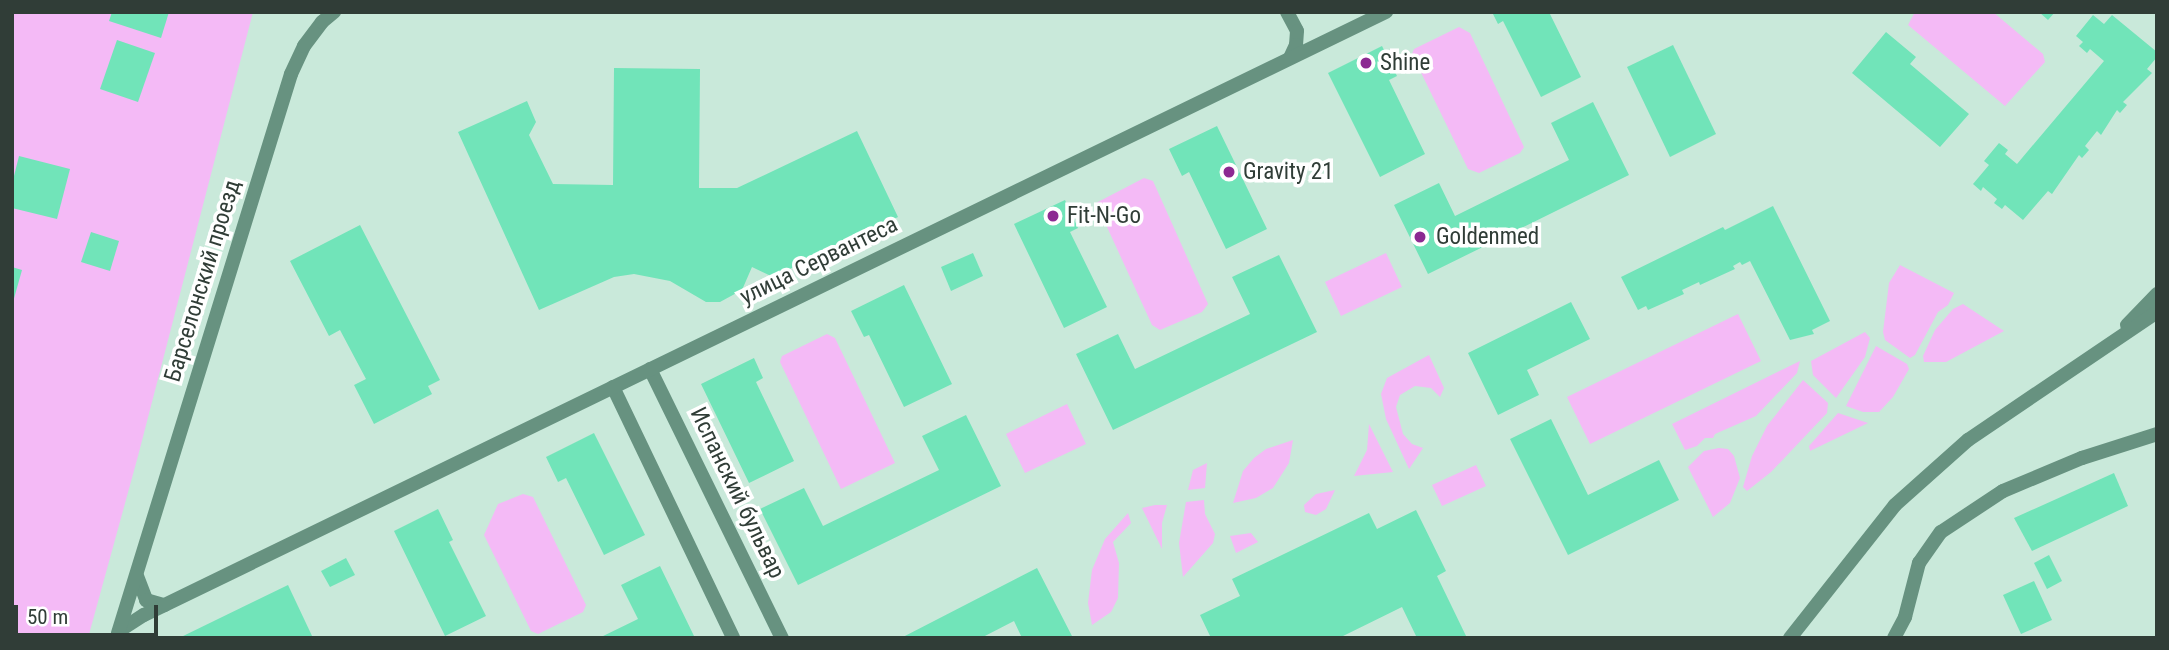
<!DOCTYPE html>
<html>
<head>
<meta charset="utf-8">
<style>
  body { margin:0 }
  #map { position:relative; width:2169px; height:650px; overflow:hidden; background:#c9e9da; font-family:"Roboto Condensed",sans-serif }
  div>[style] { position:absolute }
  .green>* { inset:0; background:#f4baf6 }
  .building>* { inset:0; background:#71e4b9 }
  .street>* { height:14px; margin:-7px; padding:0 7px; transform-origin:7px; border-radius:7px; background:#679280 }
  .dots>* { width:19px; height:19px; translate:-50% -50%; box-sizing:border-box; border:4px solid #fff; border-radius:50% }
  span { translate:-50% -50%; white-space:nowrap; text-align:center; line-height:1.15; -webkit-text-stroke:7px #fff; paint-order:stroke }
  .poi-label { font-size:23px; color:#303d37 }
  .left { translate:0 -50%; text-align:left }
  .street-label { font-size:23px; color:#303d37 }
  .frame { position:absolute; inset:0; border:14px solid #303d37; pointer-events:none }
  .scale { position:absolute; left:14px; top:605px; width:144px; height:32px; box-sizing:border-box; border:4px solid #303d37; border-top:0; padding-left:9px; font-size:21px; line-height:24px; white-space:nowrap; color:#303d37; -webkit-text-stroke:5px #fff; paint-order:stroke }
</style>
</head>
<body>
<div id="map">
  <div class="green">
    <div style="clip-path:polygon(12px 12px,253px 12px,138px 456px,88px 638px,12px 638px)"></div>
    <div style="clip-path:polygon(1915px 12px,1993px 12px,2043px 54px,2045px 62px,2005px 106px,1908px 25px)"></div>
    <div style="clip-path:polygon(1459px 27px,1470px 33px,1524px 147px,1520px 153px,1479px 173px,1468px 169px,1412px 54px,1414px 49px)"></div>
    <div style="clip-path:polygon(1144px 178px,1153px 181px,1208px 304px,1202px 312px,1160px 330px,1152px 325px,1096px 203px)"></div>
    <div style="clip-path:polygon(1386px 253px,1402px 287px,1341px 316px,1325px 282px)"></div>
    <div style="clip-path:polygon(1900px 265px,1954px 293px,1948px 305px,1938px 312px,1915px 355px,1910px 358px,1885px 340px,1883px 332px,1889px 283px)"></div>
    <div style="clip-path:polygon(1963px 304px,2004px 331px,1946px 362px,1924px 362px,1923px 356px,1935px 330px,1953px 309px)"></div>
    <div style="clip-path:polygon(1738px 314px,1761px 361px,1590px 444px,1567px 397px)"></div>
    <div style="clip-path:polygon(1865px 332px,1870px 338px,1865px 357px,1836px 398px,1813px 375px,1811px 361px)"></div>
    <div style="clip-path:polygon(827px 334px,835px 338px,895px 463px,841px 489px,780px 362px,782px 356px)"></div>
    <div style="clip-path:polygon(1876px 346px,1907px 364px,1909px 369px,1893px 397px,1879px 412px,1863px 412px,1846px 406px)"></div>
    <div style="clip-path:polygon(1429px 355px,1444px 388px,1440px 397px,1431px 388px,1415px 386px,1400px 395px,1396px 407px,1403px 434px,1412px 444px,1423px 448px,1409px 469px,1386px 419px,1381px 394px,1387px 378px)"></div>
    <div style="clip-path:polygon(1800px 361px,1797px 373px,1756px 416px,1715px 434px,1713px 438px,1705px 438px,1697px 446px,1685px 450px,1672px 424px)"></div>
    <div style="clip-path:polygon(1803px 380px,1828px 403px,1827px 413px,1771px 472px,1747px 491px,1743px 487px,1752px 456px,1767px 426px)"></div>
    <div style="clip-path:polygon(1067px 404px,1086px 444px,1025px 473px,1006px 434px)"></div>
    <div style="clip-path:polygon(1838px 413px,1868px 423px,1810px 451px,1809px 446px)"></div>
    <div style="clip-path:polygon(1369px 424px,1393px 472px,1354px 476px,1367px 450px)"></div>
    <div style="clip-path:polygon(1293px 440px,1289px 463px,1273px 488px,1256px 498px,1233px 503px,1243px 471px,1254px 458px,1266px 449px)"></div>
    <div style="clip-path:polygon(1719px 448px,1728px 449px,1734px 456px,1740px 478px,1730px 503px,1713px 517px,1688px 467px,1704px 451px)"></div>
    <div style="clip-path:polygon(1207px 463px,1205px 488px,1188px 490px,1193px 470px)"></div>
    <div style="clip-path:polygon(1476px 465px,1486px 486px,1442px 506px,1432px 485px)"></div>
    <div style="clip-path:polygon(1335px 490px,1326px 509px,1316px 515px,1305px 512px,1304px 505px,1316px 494px)"></div>
    <div style="clip-path:polygon(523px 494px,533px 497px,586px 605px,583px 612px,538px 634px,531px 631px,484px 535px,498px 504px)"></div>
    <div style="clip-path:polygon(1204px 500px,1205px 514px,1215px 534px,1213px 543px,1183px 577px,1179px 543px,1186px 502px)"></div>
    <div style="clip-path:polygon(1155px 505px,1167px 505px,1162px 523px,1162px 549px,1142px 508px)"></div>
    <div style="clip-path:polygon(1128px 513px,1131px 523px,1113px 542px,1119px 563px,1118px 598px,1111px 612px,1092px 625px,1088px 603px,1092px 570px,1105px 539px)"></div>
    <div style="clip-path:polygon(1251px 533px,1258px 542px,1236px 553px,1230px 536px)"></div>
  </div>
  <div class="building">
    <div style="clip-path:polygon(112px 12px,169px 12px,161px 38px,109px 21px)"></div>
    <div style="clip-path:polygon(1492px 12px,1549px 12px,1581px 77px,1541px 97px,1503px 21px,1498px 24px)"></div>
    <div style="clip-path:polygon(2039px 12px,2055px 12px,2048px 20px)"></div>
    <div style="clip-path:polygon(2093px 15px,2104px 24px,2112px 15px,2157px 52px,2157px 57px,2147px 69px,2152px 73px,2123px 102px,2127px 105px,2120px 113px,2117px 110px,2101px 135px,2097px 131px,2085px 146px,2089px 150px,2082px 158px,2079px 155px,2052px 194px,2048px 191px,2023px 220px,2005px 205px,2002px 209px,1994px 203px,1997px 199px,1983px 187px,1981px 191px,1973px 184px,1989px 165px,1984px 161px,1999px 143px,2008px 150px,2005px 154px,2017px 164px,2104px 61px,2090px 49px,2087px 53px,2079px 46px,2083px 42px,2076px 36px)"></div>
    <div style="clip-path:polygon(1886px 32px,1916px 57px,1910px 64px,1969px 114px,1940px 147px,1852px 73px)"></div>
    <div style="clip-path:polygon(117px 40px,155px 53px,138px 102px,100px 89px)"></div>
    <div style="clip-path:polygon(1673px 45px,1716px 134px,1670px 157px,1627px 67px)"></div>
    <div style="clip-path:polygon(1382px 46px,1397px 76px,1389px 80px,1425px 154px,1380px 177px,1328px 73px)"></div>
    <div style="clip-path:polygon(614px 68px,700px 69px,699px 188px,737px 188px,857px 131px,898px 217px,773px 277px,752px 267px,742px 290px,720px 302px,706px 302px,670px 281px,634px 274px,614px 277px,539px 310px,458px 132px,527px 101px,536px 122px,529px 135px,553px 184px,613px 185px)"></div>
    <div style="clip-path:polygon(1593px 102px,1629px 175px,1428px 274px,1394px 205px,1439px 183px,1455px 216px,1569px 160px,1551px 123px)"></div>
    <div style="clip-path:polygon(1217px 126px,1267px 229px,1226px 249px,1189px 172px,1182px 176px,1169px 149px)"></div>
    <div style="clip-path:polygon(19px 156px,70px 169px,57px 219px,12px 208px,12px 184px)"></div>
    <div style="clip-path:polygon(1065px 200px,1078px 228px,1070px 232px,1107px 307px,1064px 328px,1014px 224px)"></div>
    <div style="clip-path:polygon(1773px 206px,1830px 321px,1812px 330px,1814px 334px,1790px 340px,1750px 261px,1742px 265px,1740px 262px,1733px 266px,1735px 269px,1700px 285px,1699px 282px,1682px 290px,1684px 294px,1648px 310px,1646px 306px,1638px 310px,1621px 277px,1723px 227px,1725px 230px)"></div>
    <div style="clip-path:polygon(360px 225px,440px 380px,428px 386px,432px 394px,374px 424px,354px 385px,366px 379px,340px 330px,329px 336px,290px 261px)"></div>
    <div style="clip-path:polygon(91px 232px,119px 241px,110px 271px,81px 262px)"></div>
    <div style="clip-path:polygon(973px 253px,983px 276px,951px 291px,941px 267px)"></div>
    <div style="clip-path:polygon(1279px 255px,1317px 332px,1113px 430px,1076px 354px,1118px 334px,1135px 369px,1250px 314px,1232px 277px)"></div>
    <div style="clip-path:polygon(12px 267px,22px 270px,13px 302px,12px 302px)"></div>
    <div style="clip-path:polygon(904px 285px,952px 384px,904px 407px,869px 335px,864px 337px,851px 311px)"></div>
    <div style="clip-path:polygon(1571px 302px,1590px 339px,1527px 370px,1539px 395px,1498px 415px,1468px 353px)"></div>
    <div style="clip-path:polygon(754px 358px,763px 378px,756px 382px,794px 461px,749px 483px,701px 384px)"></div>
    <div style="clip-path:polygon(966px 415px,1001px 486px,798px 585px,760px 509px,804px 488px,823px 526px,939px 470px,922px 436px)"></div>
    <div style="clip-path:polygon(1551px 419px,1588px 495px,1659px 460px,1679px 500px,1568px 555px,1510px 439px)"></div>
    <div style="clip-path:polygon(594px 433px,645px 535px,604px 555px,566px 478px,558px 482px,546px 457px)"></div>
    <div style="clip-path:polygon(2114px 473px,2128px 506px,2032px 551px,2014px 518px)"></div>
    <div style="clip-path:polygon(438px 509px,453px 540px,449px 542px,486px 616px,445px 636px,394px 531px)"></div>
    <div style="clip-path:polygon(1416px 510px,1446px 571px,1437px 576px,1467px 638px,1417px 638px,1402px 607px,1339px 638px,1211px 638px,1200px 615px,1240px 596px,1232px 579px,1369px 513px,1377px 529px)"></div>
    <div style="clip-path:polygon(2049px 555px,2062px 581px,2047px 589px,2034px 563px)"></div>
    <div style="clip-path:polygon(346px 558px,355px 575px,330px 587px,321px 571px)"></div>
    <div style="clip-path:polygon(660px 566px,694px 636px,599px 638px,638px 619px,621px 585px)"></div>
    <div style="clip-path:polygon(1037px 568px,1073px 638px,1022px 638px,1014px 621px,981px 638px,901px 638px)"></div>
    <div style="clip-path:polygon(2034px 581px,2052px 620px,2021px 634px,2003px 595px)"></div>
    <div style="clip-path:polygon(288px 585px,313px 638px,179px 638px)"></div>
  </div>
  <div class="street">
    <div style="left:1287px;top:12px;width:21px;rotate:62deg"></div>
    <div style="left:1297px;top:31px;width:14px;rotate:94deg"></div>
    <div style="left:1296px;top:45px;width:14px;rotate:115deg"></div>
    <div style="left:2127px;top:325px;width:43px;rotate:-45.9deg"></div>
    <div style="left:650px;top:369px;width:300px;rotate:63.9deg"></div>
    <div style="left:613px;top:387px;width:278px;rotate:64.4deg"></div>
    <div style="left:137px;top:576px;width:26px;rotate:69deg"></div>
    <div style="left:146px;top:600px;width:19px;rotate:16deg"></div>
    <div style="left:119px;top:631px;width:30px;rotate:-33deg"></div>
    <div style="left:144px;top:615px;width:1381px;rotate:-25.9deg"></div>
    <div style="left:118px;top:633px;width:585px;rotate:-72.8deg"></div>
    <div style="left:291px;top:74px;width:31px;rotate:-65deg"></div>
    <div style="left:304px;top:46px;width:30px;rotate:-53deg"></div>
    <div style="left:322px;top:22px;width:16px;rotate:-40deg"></div>
    <div style="left:1790px;top:638px;width:169px;rotate:-51.7deg"></div>
    <div style="left:1895px;top:505px;width:98px;rotate:-41.7deg"></div>
    <div style="left:1968px;top:440px;width:228px;rotate:-34.1deg"></div>
    <div style="left:1894px;top:638px;width:24px;rotate:-62deg"></div>
    <div style="left:1905px;top:617px;width:56px;rotate:-75.5deg"></div>
    <div style="left:1919px;top:563px;width:38px;rotate:-55deg"></div>
    <div style="left:1941px;top:532px;width:74px;rotate:-33.5deg"></div>
    <div style="left:2003px;top:491px;width:86px;rotate:-22.7deg"></div>
    <div style="left:2082px;top:458px;width:79px;rotate:-17.7deg"></div>
  </div>
  <div class="dots">
    <div style="left:1366px;top:63px;background:#8c2a92"></div>
    <div style="left:1229px;top:172px;background:#8c2a92"></div>
    <div style="left:1053px;top:216px;background:#8c2a92"></div>
    <div style="left:1420px;top:237px;background:#8c2a92"></div>
  </div>
  <div class="poi-label">
    <span class="left" style="left:1380px;top:63px">Shine</span>
    <span class="left" style="left:1243px;top:172px">Gravity 21</span>
    <span class="left" style="left:1067px;top:216px">Fit-N-Go</span>
    <span class="left" style="left:1436px;top:237px">Goldenmed</span>
  </div>
  <div class="street-label">
    <span style="left:819px;top:261px;rotate:-26deg">улица Сервантеса</span>
    <span style="left:203px;top:281px;rotate:-73deg">Барселонский проезд</span>
    <span style="left:737px;top:493px;rotate:64deg">Испанский бульвар</span>
  </div>
  <div class="frame"></div>
  <div class="scale">50 m</div>
</div>
</body>
</html>
